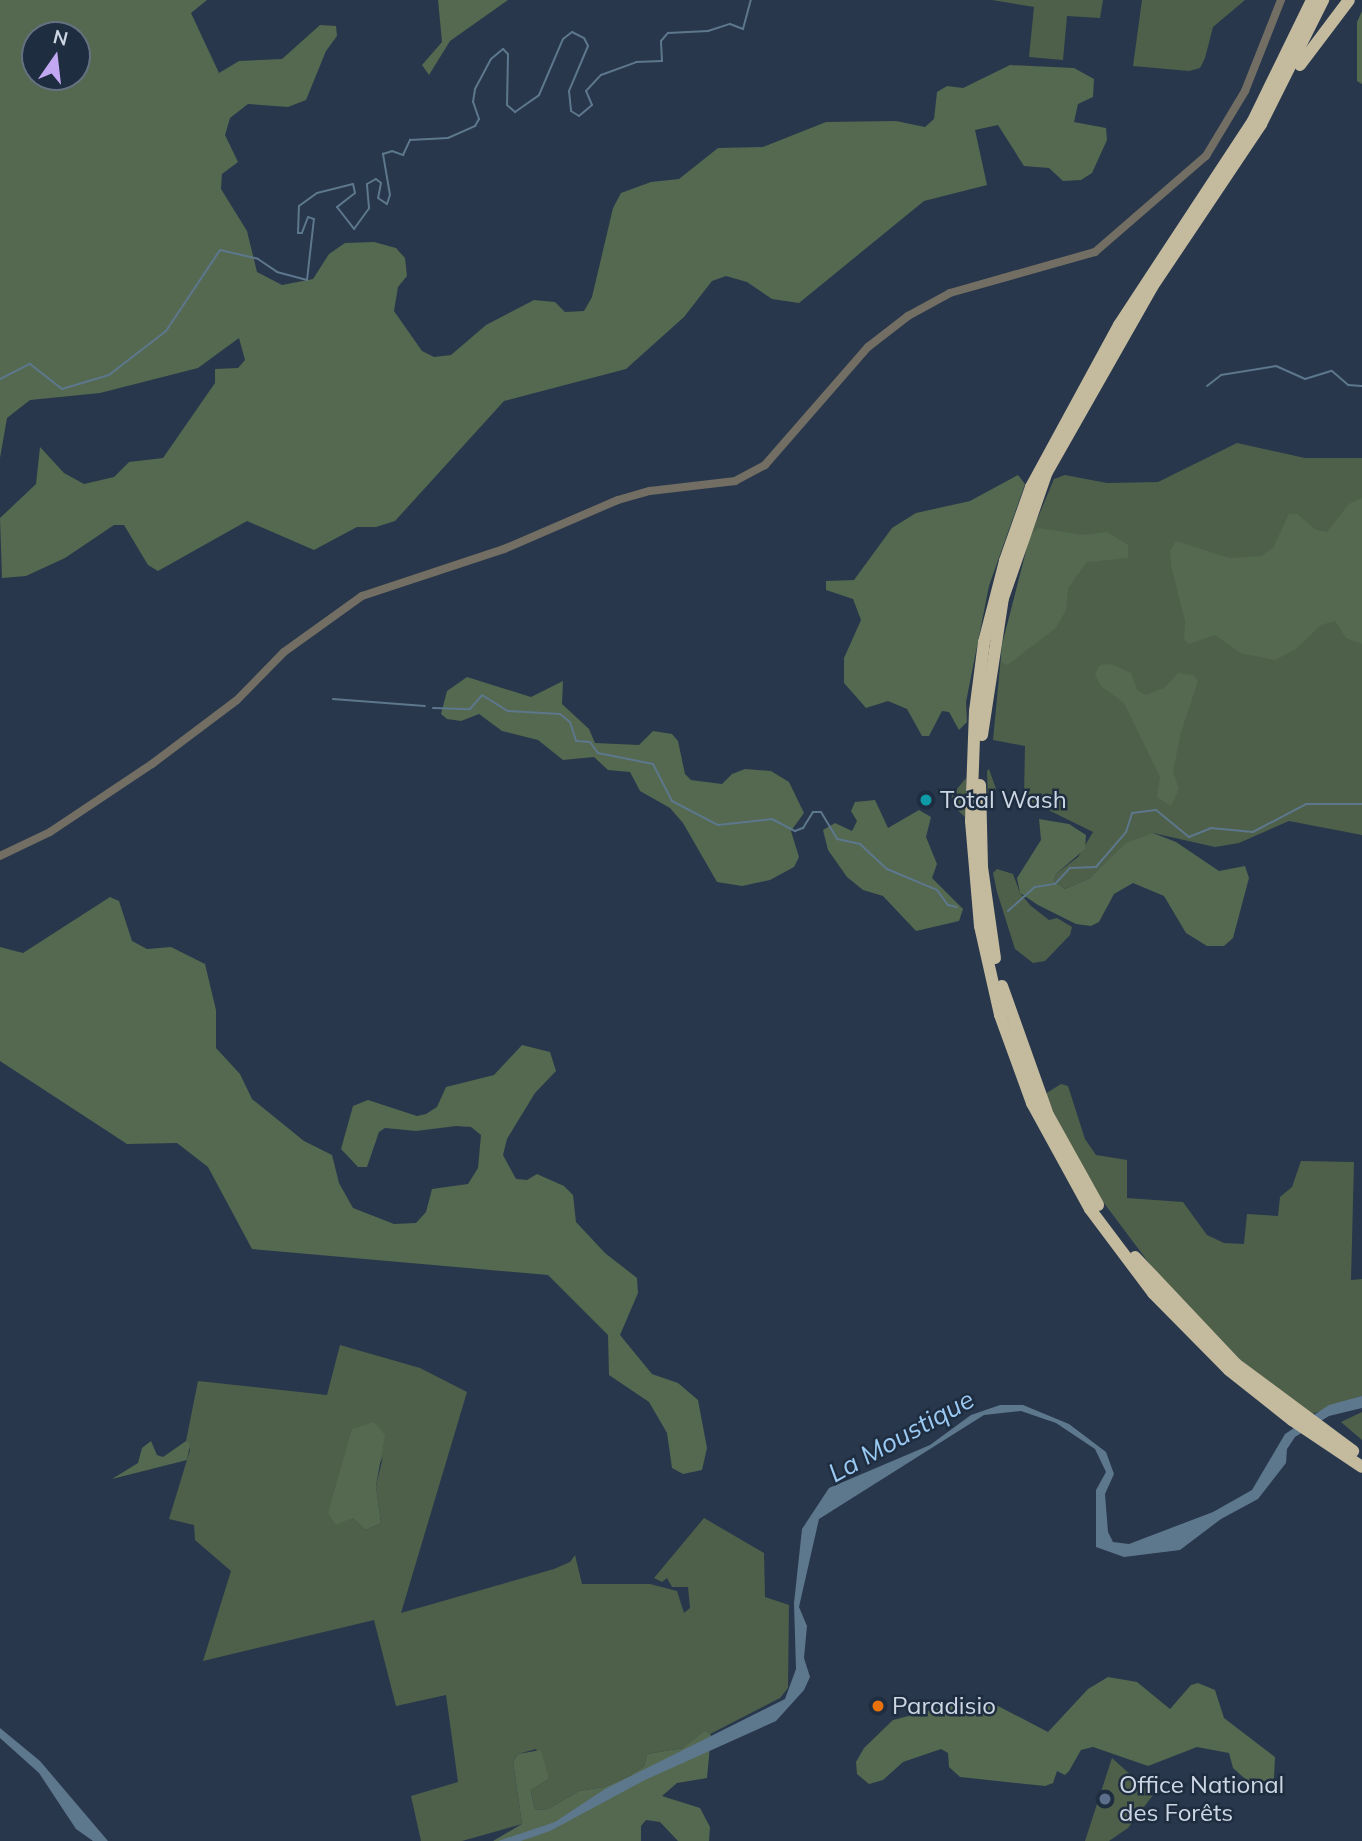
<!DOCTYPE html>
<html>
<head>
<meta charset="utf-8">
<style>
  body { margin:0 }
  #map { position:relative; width:1362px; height:1841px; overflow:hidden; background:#28374b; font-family:Mulish,sans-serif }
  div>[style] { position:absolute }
  .green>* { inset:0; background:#4e604a }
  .forest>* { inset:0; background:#546950 }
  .water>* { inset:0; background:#5d778d }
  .stream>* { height:2px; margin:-1px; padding:0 1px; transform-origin:1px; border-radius:1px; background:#5d778d }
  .minor>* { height:8px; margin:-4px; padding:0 4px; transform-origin:4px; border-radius:4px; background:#726e63 }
  .highway>* { height:12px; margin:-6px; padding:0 6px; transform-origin:6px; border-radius:6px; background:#c4bb9e }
  .dots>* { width:19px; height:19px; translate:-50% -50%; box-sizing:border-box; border:4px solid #1f2d40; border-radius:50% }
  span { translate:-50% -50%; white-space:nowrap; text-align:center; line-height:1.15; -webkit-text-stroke:5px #1f2d40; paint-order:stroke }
  .poi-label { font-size:24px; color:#cdd6e3 }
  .left { translate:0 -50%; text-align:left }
  .water-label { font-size:26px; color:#9ac9f2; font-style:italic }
  .north { position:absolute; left:21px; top:21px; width:70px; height:70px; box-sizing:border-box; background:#1f2d40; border:2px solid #657181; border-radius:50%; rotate:14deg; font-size:19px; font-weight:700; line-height:28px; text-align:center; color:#cdd6e3 }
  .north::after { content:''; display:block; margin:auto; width:24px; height:32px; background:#c2a8f2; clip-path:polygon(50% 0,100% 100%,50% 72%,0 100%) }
</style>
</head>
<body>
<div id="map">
  <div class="green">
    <div style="clip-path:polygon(992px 0,1103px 0,1100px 18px,1067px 16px,1063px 60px,1029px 57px,1034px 7px)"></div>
    <div style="clip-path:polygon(1142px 0,1245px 0,1213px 27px,1205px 58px,1200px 68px,1189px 71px,1133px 66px)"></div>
    <div style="clip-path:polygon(1237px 443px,1305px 458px,1362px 458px,1362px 835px,1289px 821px,1239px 843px,1215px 847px,1153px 833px,1112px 858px,1090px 878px,1065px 889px,1054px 881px,1056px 874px,1078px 857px,1093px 832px,1024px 798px,1025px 746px,993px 740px,1002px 645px,1030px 536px,1054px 479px,1065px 475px,1107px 483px,1158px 482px)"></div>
    <div style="clip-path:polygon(989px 769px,996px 789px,988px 799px,987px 771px)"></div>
    <div style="clip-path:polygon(966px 778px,966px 813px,965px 817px,952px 805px,952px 795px)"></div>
    <div style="clip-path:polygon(997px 869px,1013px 874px,1020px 893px,1031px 906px,1049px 920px,1057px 918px,1072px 927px,1070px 935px,1045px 961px,1033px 963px,1015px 949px,997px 892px,993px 873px)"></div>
    <div style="clip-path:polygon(1061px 1084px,1068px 1086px,1085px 1139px,1096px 1155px,1127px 1160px,1127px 1198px,1183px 1202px,1207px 1235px,1224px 1243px,1244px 1244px,1247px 1214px,1278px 1216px,1280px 1197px,1292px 1187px,1301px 1161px,1354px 1162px,1351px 1280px,1362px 1279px,1362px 1396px,1307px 1416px,1237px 1357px,1161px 1279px,1083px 1175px,1045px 1094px)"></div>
    <div style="clip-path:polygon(evenodd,340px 1345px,420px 1368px,467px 1392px,401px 1613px,554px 1569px,570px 1562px,575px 1555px,582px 1584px,650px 1584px,677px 1591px,684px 1613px,690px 1608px,688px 1587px,672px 1587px,667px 1578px,662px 1582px,654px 1578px,704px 1518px,764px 1553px,765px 1597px,789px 1605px,788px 1688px,780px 1698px,683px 1748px,647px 1754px,644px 1766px,629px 1776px,604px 1787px,579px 1791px,548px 1809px,535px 1810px,532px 1797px,531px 1790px,549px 1779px,536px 1749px,518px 1754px,513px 1762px,522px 1824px,462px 1841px,421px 1841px,411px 1796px,458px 1782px,446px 1695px,396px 1706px,374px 1620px,203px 1661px,231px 1571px,195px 1540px,194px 1525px,169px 1519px,190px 1450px,186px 1441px,198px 1381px,327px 1395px,340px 1345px,383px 1457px,376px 1486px,381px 1523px,366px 1530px,352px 1518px,383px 1457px)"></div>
    <div style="clip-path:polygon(1362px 1412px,1362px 1440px,1341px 1422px)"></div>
    <div style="clip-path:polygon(1112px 1758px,1153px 1795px,1128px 1828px,1109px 1841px,1085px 1841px)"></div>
  </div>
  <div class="forest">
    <div style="clip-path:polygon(evenodd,0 0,207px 0,191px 13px,219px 73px,239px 61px,282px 59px,320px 25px,336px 26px,337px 36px,326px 51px,306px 100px,288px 107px,248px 104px,230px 118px,225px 135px,238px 162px,222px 174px,221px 189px,247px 231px,257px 272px,282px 285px,313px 279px,329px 254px,345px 243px,374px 242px,396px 248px,405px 258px,407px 276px,398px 287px,394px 311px,422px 351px,434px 357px,451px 355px,486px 325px,534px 300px,555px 302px,565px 312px,584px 311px,592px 297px,613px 208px,621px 193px,651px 182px,679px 179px,718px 148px,763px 147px,826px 122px,896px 121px,925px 127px,934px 119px,937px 92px,947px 86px,963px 88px,1010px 65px,1074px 68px,1094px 79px,1093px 97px,1078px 104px,1074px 122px,1106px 128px,1107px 140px,1092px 173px,1081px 180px,1063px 181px,1049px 168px,1024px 166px,998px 125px,975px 130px,987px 185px,924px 201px,799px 303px,772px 299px,747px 282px,726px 276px,712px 281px,684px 317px,626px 369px,504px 401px,395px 521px,376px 527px,357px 527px,314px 550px,247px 521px,158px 571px,148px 565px,124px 525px,114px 525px,65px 558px,26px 576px,2px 578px,0 518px,36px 484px,40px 447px,64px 473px,84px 484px,114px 477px,129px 462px,163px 458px,215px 383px,215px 369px,238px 368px,245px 360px,239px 338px,198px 368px,100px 393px,30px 400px,7px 418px,0 458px,0 0,35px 35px,77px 35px,77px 77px,35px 77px,35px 35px)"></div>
    <div style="clip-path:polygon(438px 0,508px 0,450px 41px,429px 75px,422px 65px,442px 42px)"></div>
    <div style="clip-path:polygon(1362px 11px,1362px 84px,1357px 81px,1357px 22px)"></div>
    <div style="clip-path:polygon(1018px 475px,1025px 484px,989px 586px,966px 702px,967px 722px,959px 730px,949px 712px,942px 711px,929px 736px,922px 736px,907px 709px,888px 701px,866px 708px,844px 683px,844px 658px,861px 620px,853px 599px,826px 590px,826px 581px,854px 580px,892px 528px,916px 513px,970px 501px)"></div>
    <div style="clip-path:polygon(1362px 498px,1362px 644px,1346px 638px,1335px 621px,1321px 625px,1296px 649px,1275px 660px,1240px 653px,1215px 635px,1189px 644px,1184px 639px,1185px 621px,1171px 565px,1170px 551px,1176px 541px,1229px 558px,1261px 556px,1273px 548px,1289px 514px,1297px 514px,1316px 530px,1327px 532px,1349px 504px)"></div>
    <div style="clip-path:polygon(1038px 528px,1083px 535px,1107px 532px,1128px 545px,1128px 558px,1087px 562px,1068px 588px,1066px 610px,1056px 628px,1007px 665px,1001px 662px,1002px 645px,1030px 536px)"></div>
    <div style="clip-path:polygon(1111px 664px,1131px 673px,1137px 690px,1146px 695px,1164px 688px,1178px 673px,1193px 675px,1198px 681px,1181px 732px,1173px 772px,1179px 789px,1171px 806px,1157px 797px,1160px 777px,1124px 703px,1101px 686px,1095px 674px,1100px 665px)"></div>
    <div style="clip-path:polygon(467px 677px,531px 697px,563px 681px,562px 704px,589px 729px,595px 743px,639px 745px,653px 731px,672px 734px,678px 741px,685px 774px,691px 780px,722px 784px,732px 774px,745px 769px,771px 771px,789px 782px,804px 813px,791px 831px,799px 857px,794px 867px,770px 880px,742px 886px,717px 882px,683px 823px,670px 808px,640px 791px,630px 772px,608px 770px,594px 757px,563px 760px,538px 740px,502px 731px,479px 714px,461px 721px,447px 719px,441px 714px,447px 691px)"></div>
    <div style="clip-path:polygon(875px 800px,888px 828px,919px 810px,931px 817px,926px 837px,937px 864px,932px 878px,963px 909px,959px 921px,916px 931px,883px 896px,863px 890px,847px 877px,828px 850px,823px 830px,835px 823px,852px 831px,857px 821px,851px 811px,855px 802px)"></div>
    <div style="clip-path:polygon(1039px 819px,1069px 824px,1086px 835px,1085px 849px,1056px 874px,1054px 881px,1065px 889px,1090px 878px,1126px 843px,1153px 833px,1176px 842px,1219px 871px,1245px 866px,1249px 878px,1233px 938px,1224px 946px,1207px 946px,1186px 933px,1164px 896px,1133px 883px,1114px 894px,1099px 922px,1091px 926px,1076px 924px,1038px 905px,1020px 893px,1017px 878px,1041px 840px)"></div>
    <div style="clip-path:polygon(110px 897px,119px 901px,132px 941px,147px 949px,171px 947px,205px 964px,216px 1010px,216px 1048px,240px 1074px,252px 1099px,304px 1141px,332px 1155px,339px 1183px,353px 1208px,394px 1224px,416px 1223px,426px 1212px,432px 1189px,468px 1184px,478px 1168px,481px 1135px,471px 1127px,456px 1126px,416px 1131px,385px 1128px,379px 1132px,367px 1167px,358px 1167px,341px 1149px,353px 1106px,368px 1100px,417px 1116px,426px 1114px,437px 1107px,446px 1087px,494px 1075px,522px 1045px,550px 1052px,556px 1071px,535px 1093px,507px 1139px,503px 1155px,516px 1179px,527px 1180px,537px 1174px,564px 1186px,573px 1195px,576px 1222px,605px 1253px,637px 1278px,638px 1293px,620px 1335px,652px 1374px,678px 1383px,698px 1400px,707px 1448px,702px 1470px,683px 1474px,672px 1468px,667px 1433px,649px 1402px,609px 1375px,608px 1335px,548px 1275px,252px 1249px,208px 1167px,177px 1143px,127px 1144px,0 1061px,0 947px,23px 953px)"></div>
    <div style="clip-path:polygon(374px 1422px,385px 1435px,376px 1486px,381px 1523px,366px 1530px,352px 1518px,336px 1525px,328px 1513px,352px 1429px)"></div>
    <div style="clip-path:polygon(151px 1441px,157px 1455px,163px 1457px,186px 1441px,190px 1444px,187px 1460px,112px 1479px,138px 1463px,142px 1448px)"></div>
    <div style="clip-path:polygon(1108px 1677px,1137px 1682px,1170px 1709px,1191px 1685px,1198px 1683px,1215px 1690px,1224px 1718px,1275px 1757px,1274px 1779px,1251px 1784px,1233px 1768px,1229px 1753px,1197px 1747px,1148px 1766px,1093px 1747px,1081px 1750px,1069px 1771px,1065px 1775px,1057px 1771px,1053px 1783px,1045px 1786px,960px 1777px,949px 1767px,948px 1753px,941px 1749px,903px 1762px,883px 1780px,869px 1784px,857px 1774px,856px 1762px,864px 1748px,893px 1720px,970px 1700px,998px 1706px,1048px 1732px,1088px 1689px)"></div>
    <div style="clip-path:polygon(705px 1731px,711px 1735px,707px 1778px,677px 1783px,662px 1796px,700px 1808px,710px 1827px,709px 1841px,678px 1841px,660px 1822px,646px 1820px,641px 1826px,641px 1841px,493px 1841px,522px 1824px,513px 1762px,518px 1754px,541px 1750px,549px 1779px,531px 1790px,532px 1797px,535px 1810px,548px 1809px,579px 1791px,604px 1787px,629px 1776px,644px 1766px,647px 1754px,683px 1748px)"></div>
  </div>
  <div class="water">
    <div style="clip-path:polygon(1362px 1396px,1362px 1408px,1329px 1416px,1295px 1437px,1287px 1449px,1286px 1463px,1258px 1499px,1221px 1519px,1180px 1550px,1124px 1557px,1096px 1547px,1096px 1490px,1106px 1472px,1095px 1449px,1056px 1423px,1021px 1411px,984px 1415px,819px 1519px,799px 1607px,807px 1626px,804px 1658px,810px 1677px,804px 1690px,776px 1721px,645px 1780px,550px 1831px,521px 1841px,498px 1841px,555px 1822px,605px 1789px,785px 1699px,796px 1669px,794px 1603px,802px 1529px,829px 1488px,930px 1445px,971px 1415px,1000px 1405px,1023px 1405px,1069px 1424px,1106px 1452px,1114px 1474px,1105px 1494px,1108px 1532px,1113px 1542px,1129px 1544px,1213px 1512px,1252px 1490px,1285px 1434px,1329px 1405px)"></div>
    <div style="clip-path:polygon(0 1728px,40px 1761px,108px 1841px,93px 1841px,76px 1829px,39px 1773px,0 1738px)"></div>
  </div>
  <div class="stream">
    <div style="left:0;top:379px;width:34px;rotate:-27deg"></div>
    <div style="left:30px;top:364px;width:41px;rotate:38deg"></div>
    <div style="left:62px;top:389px;width:49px;rotate:-16.6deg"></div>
    <div style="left:109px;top:375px;width:72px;rotate:-37.7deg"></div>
    <div style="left:166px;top:331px;width:97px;rotate:-56.3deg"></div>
    <div style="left:220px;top:250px;width:39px;rotate:13deg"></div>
    <div style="left:258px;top:259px;width:23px;rotate:34deg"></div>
    <div style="left:277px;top:272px;width:31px;rotate:15deg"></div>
    <div style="left:307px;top:280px;width:61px;rotate:-83.5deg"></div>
    <div style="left:314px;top:219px;width:6px;rotate:-162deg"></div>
    <div style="left:308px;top:217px;width:17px;rotate:111deg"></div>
    <div style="left:302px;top:233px;width:4px;rotate:180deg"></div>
    <div style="left:298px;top:233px;width:27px;rotate:-88deg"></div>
    <div style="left:299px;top:206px;width:22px;rotate:-36deg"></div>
    <div style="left:317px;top:193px;width:37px;rotate:-14deg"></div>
    <div style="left:353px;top:184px;width:9px;rotate:77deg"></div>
    <div style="left:355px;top:193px;width:23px;rotate:142deg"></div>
    <div style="left:337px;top:207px;width:28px;rotate:52deg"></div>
    <div style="left:354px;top:229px;width:26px;rotate:-54deg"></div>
    <div style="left:369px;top:208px;width:24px;rotate:-95deg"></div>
    <div style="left:367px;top:184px;width:10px;rotate:-29deg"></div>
    <div style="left:376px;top:179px;width:6px;rotate:39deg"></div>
    <div style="left:381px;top:183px;width:15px;rotate:101deg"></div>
    <div style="left:378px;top:198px;width:11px;rotate:34deg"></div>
    <div style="left:387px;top:204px;width:9px;rotate:-72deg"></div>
    <div style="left:390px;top:195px;width:42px;rotate:-99.7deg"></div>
    <div style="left:383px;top:154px;width:9px;rotate:-18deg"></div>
    <div style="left:392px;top:151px;width:12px;rotate:20deg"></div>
    <div style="left:403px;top:155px;width:17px;rotate:-65deg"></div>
    <div style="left:410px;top:140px;width:38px;rotate:-3deg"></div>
    <div style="left:448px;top:138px;width:30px;rotate:-24deg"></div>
    <div style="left:475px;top:126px;width:8px;rotate:-60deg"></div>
    <div style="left:479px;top:119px;width:18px;rotate:-109deg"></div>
    <div style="left:473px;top:102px;width:13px;rotate:-81deg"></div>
    <div style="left:475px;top:89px;width:34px;rotate:-62deg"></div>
    <div style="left:491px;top:59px;width:16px;rotate:-40deg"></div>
    <div style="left:503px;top:49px;width:7px;rotate:45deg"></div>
    <div style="left:508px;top:54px;width:51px;rotate:91.1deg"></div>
    <div style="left:507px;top:105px;width:11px;rotate:41deg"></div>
    <div style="left:515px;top:112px;width:29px;rotate:-35deg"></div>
    <div style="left:539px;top:95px;width:61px;rotate:-66.8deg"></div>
    <div style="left:563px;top:39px;width:11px;rotate:-38deg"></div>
    <div style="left:572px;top:32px;width:13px;rotate:27deg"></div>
    <div style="left:584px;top:38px;width:9px;rotate:63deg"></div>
    <div style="left:588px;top:46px;width:49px;rotate:112.9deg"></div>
    <div style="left:569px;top:91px;width:20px;rotate:84deg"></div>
    <div style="left:571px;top:111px;width:9px;rotate:32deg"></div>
    <div style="left:579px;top:116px;width:17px;rotate:-40deg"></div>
    <div style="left:592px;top:105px;width:15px;rotate:-113deg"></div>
    <div style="left:586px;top:91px;width:22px;rotate:-47deg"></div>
    <div style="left:601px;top:75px;width:37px;rotate:-20deg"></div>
    <div style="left:636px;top:62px;width:26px;rotate:-2deg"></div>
    <div style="left:662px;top:61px;width:20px;rotate:-93deg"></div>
    <div style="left:661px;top:41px;width:11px;rotate:-49deg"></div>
    <div style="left:668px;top:33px;width:40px;rotate:-2.9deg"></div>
    <div style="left:708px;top:31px;width:23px;rotate:-18deg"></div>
    <div style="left:730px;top:24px;width:14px;rotate:21deg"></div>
    <div style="left:743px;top:29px;width:30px;rotate:-75deg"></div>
    <div style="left:1207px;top:386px;width:18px;rotate:-38deg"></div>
    <div style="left:1221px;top:375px;width:56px;rotate:-9.3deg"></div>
    <div style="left:1276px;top:366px;width:32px;rotate:24deg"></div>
    <div style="left:1305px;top:379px;width:28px;rotate:-17deg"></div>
    <div style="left:1332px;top:371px;width:21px;rotate:41deg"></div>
    <div style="left:1348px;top:385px;width:14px;rotate:4deg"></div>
    <div style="left:333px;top:699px;width:92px;rotate:4.4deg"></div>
    <div style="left:433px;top:708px;width:37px;rotate:2deg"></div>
    <div style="left:470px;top:709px;width:18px;rotate:-49deg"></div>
    <div style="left:482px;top:695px;width:31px;rotate:32deg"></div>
    <div style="left:508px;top:711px;width:52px;rotate:3.3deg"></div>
    <div style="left:560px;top:714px;width:13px;rotate:39deg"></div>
    <div style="left:570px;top:722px;width:20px;rotate:72deg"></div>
    <div style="left:576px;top:741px;width:14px;rotate:4deg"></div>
    <div style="left:590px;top:742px;width:14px;rotate:54deg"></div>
    <div style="left:598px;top:753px;width:56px;rotate:11.3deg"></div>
    <div style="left:653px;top:764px;width:42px;rotate:62.8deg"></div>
    <div style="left:672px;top:801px;width:52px;rotate:27.6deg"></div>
    <div style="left:718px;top:825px;width:54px;rotate:-6.3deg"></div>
    <div style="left:772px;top:819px;width:26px;rotate:28deg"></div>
    <div style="left:795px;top:831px;width:9px;rotate:-21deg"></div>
    <div style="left:803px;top:828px;width:19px;rotate:-58deg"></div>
    <div style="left:813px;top:812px;width:8px"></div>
    <div style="left:821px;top:812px;width:31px;rotate:59deg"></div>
    <div style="left:837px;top:839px;width:24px;rotate:12deg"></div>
    <div style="left:860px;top:844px;width:37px;rotate:43deg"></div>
    <div style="left:887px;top:869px;width:54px;rotate:22.8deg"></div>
    <div style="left:937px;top:890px;width:19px;rotate:54deg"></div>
    <div style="left:948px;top:905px;width:9px;rotate:13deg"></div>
    <div style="left:1008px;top:911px;width:36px;rotate:-42deg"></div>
    <div style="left:1035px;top:887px;width:20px;rotate:-9deg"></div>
    <div style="left:1055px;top:884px;width:22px;rotate:-47deg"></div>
    <div style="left:1070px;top:868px;width:26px;rotate:-2deg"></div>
    <div style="left:1096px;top:867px;width:46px;rotate:-49.4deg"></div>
    <div style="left:1126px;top:832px;width:20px;rotate:-72deg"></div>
    <div style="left:1132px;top:813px;width:24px;rotate:-7deg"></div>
    <div style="left:1156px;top:810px;width:43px;rotate:39.3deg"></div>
    <div style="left:1189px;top:837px;width:24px;rotate:-22deg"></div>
    <div style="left:1211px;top:828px;width:42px;rotate:5.4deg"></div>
    <div style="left:1253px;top:832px;width:60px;rotate:-27.8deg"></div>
    <div style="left:1306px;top:804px;width:56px"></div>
  </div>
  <div class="minor">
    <div style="left:0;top:856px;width:55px;rotate:-25.6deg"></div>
    <div style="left:50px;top:832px;width:123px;rotate:-33.7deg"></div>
    <div style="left:152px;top:764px;width:106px;rotate:-37deg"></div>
    <div style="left:237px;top:700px;width:67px;rotate:-45.6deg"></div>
    <div style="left:284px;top:652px;width:96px;rotate:-35.7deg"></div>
    <div style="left:362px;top:596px;width:150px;rotate:-18.3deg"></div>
    <div style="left:504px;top:549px;width:124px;rotate:-23.3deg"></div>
    <div style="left:618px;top:500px;width:33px;rotate:-16deg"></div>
    <div style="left:650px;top:491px;width:86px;rotate:-6.7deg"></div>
    <div style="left:735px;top:481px;width:34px;rotate:-28deg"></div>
    <div style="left:765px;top:465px;width:157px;rotate:-48.9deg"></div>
    <div style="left:868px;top:347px;width:51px;rotate:-37.8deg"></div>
    <div style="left:908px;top:316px;width:48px;rotate:-28.7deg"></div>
    <div style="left:950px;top:293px;width:151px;rotate:-15.8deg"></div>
    <div style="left:1095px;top:252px;width:147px;rotate:-40.9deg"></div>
    <div style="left:1206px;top:156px;width:76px;rotate:-59deg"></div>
    <div style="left:1245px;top:91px;width:98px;rotate:-68.4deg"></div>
  </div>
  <div class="highway">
    <div style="left:1312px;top:0;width:135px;rotate:116deg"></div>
    <div style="left:1253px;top:121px;width:244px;rotate:123.3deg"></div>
    <div style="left:1119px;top:325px;width:184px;rotate:118.5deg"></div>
    <div style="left:1031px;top:487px;width:78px;rotate:109.4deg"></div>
    <div style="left:1005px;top:561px;width:84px;rotate:104.5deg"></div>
    <div style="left:984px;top:642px;width:70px;rotate:97.4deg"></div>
    <div style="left:975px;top:711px;width:110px;rotate:92.1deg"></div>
    <div style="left:971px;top:821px;width:105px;rotate:85.1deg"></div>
    <div style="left:980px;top:926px;width:91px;rotate:77.3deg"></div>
    <div style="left:1000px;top:1015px;width:94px;rotate:70deg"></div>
    <div style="left:1032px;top:1103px;width:121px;rotate:61.3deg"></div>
    <div style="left:1090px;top:1209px;width:105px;rotate:53.1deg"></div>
    <div style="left:1153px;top:1293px;width:108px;rotate:45.4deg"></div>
    <div style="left:1229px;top:1370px;width:80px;rotate:38.4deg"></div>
    <div style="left:1292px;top:1420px;width:84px;rotate:33.9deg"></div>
    <div style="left:1300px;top:65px;width:81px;rotate:-53deg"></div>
    <div style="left:982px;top:735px;width:139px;rotate:-81.3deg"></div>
    <div style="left:1003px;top:598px;width:133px;rotate:-70.8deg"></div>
    <div style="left:1047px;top:472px;width:213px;rotate:-60.4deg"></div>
    <div style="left:1152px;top:287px;width:196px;rotate:-56.2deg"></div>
    <div style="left:1261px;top:124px;width:139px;rotate:-63.4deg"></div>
    <div style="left:980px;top:785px;width:82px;rotate:88.6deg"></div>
    <div style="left:982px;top:867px;width:92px;rotate:81.9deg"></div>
    <div style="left:1002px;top:986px;width:137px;rotate:70.4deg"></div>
    <div style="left:1048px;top:1115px;width:103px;rotate:60.9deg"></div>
    <div style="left:1135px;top:1257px;width:147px;rotate:46.7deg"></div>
    <div style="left:1236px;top:1364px;width:146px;rotate:36.6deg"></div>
  </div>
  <div class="dots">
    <div style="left:926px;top:800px;background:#0f9aa8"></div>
    <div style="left:878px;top:1706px;background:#e8710a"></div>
    <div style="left:1105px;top:1799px;background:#5c6f8a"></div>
  </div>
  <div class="poi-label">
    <span class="left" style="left:940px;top:800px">Total Wash</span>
    <span class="left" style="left:892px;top:1706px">Paradisio</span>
    <span class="left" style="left:1119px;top:1799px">Office National<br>des Forêts</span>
  </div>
  <div class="water-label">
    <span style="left:901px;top:1436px;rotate:-29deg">La Moustique</span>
  </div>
  <div class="north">N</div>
</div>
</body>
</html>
